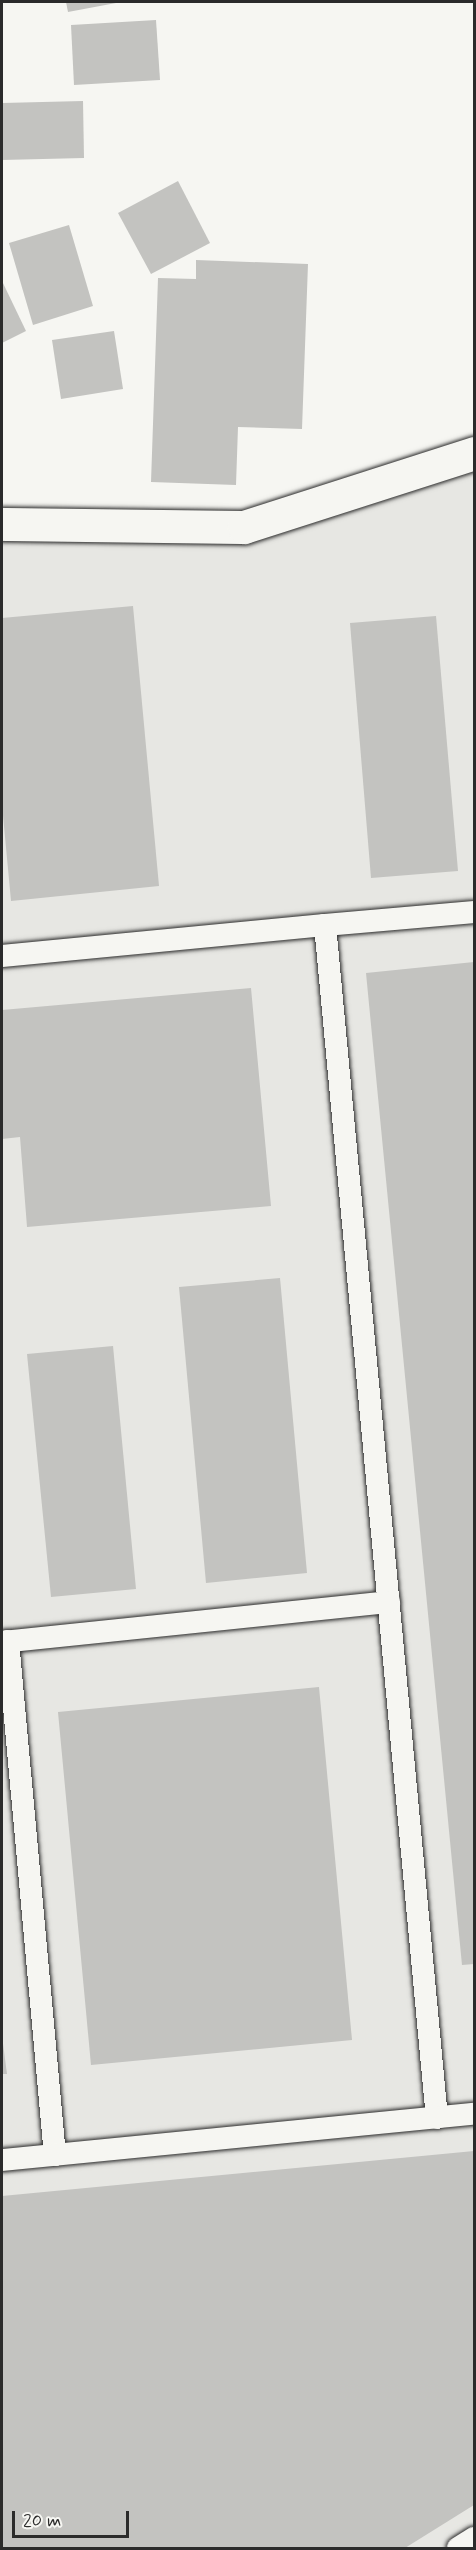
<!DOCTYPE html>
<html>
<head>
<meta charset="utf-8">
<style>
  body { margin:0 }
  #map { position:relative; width:476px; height:2550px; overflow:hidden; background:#f6f6f2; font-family:Mynerve,sans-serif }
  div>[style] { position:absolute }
  .built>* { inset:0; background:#e7e7e3 }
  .building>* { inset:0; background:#c3c3c0 }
  .roads { filter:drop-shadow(0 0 2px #2b2b2b) drop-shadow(0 0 2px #2b2b2b) }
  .service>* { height:22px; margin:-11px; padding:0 11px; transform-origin:11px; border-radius:11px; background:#f6f6f2 }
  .minor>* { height:33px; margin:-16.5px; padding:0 16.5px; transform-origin:16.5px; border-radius:16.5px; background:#f6f6f2 }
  span { translate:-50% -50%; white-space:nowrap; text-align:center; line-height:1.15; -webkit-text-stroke:4.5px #f6f6f2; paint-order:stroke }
  .frame { position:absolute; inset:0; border:3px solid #2b2b2b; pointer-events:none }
  .scale { position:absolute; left:12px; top:2511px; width:117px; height:27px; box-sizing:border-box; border:3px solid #2b2b2b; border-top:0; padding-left:8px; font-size:18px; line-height:21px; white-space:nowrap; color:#2b2b2b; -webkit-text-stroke:4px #f6f6f2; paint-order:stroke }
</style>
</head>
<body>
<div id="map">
  <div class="built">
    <div style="clip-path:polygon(474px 465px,474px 2548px,2px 2548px,2px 534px,242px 539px)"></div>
  </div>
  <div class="building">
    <div style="clip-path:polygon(66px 2px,116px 2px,116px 3px,68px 12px)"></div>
    <div style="clip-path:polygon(156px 20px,160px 80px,74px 85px,71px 25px)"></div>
    <div style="clip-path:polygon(83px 101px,84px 158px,2px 160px,2px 103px)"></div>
    <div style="clip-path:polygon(178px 181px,210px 243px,151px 274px,118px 213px)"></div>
    <div style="clip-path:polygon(69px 225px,93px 306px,33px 325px,9px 243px)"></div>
    <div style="clip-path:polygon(196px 260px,308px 264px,302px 429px,238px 427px,236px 485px,151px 482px,158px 278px,196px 279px)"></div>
    <div style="clip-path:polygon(2px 281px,26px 331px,2px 343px)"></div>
    <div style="clip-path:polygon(114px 331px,123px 389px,61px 399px,52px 340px)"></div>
    <div style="clip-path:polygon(133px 606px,159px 886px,11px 901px,2px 805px,2px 618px)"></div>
    <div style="clip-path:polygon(436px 616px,458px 871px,371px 878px,350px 623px)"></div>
    <div style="clip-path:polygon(474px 962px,474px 1964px,462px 1965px,366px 973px)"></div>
    <div style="clip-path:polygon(251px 988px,271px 1206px,27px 1227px,20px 1137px,2px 1139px,2px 1010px)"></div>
    <div style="clip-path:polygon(280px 1278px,307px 1573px,206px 1583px,179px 1287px)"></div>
    <div style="clip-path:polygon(113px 1346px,136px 1589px,51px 1597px,27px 1354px)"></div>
    <div style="clip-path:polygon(319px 1687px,352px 2040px,91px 2065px,58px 1712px)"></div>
    <div style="clip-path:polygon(2px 2036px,7px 2074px,2px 2074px)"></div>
    <div style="clip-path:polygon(474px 2151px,474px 2505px,405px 2548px,3px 2548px,2px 2196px)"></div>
  </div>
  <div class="roads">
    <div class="service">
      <div style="left:325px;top:925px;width:150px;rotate:-5deg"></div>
      <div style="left:2px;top:956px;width:324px;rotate:-5.5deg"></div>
      <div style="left:325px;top:925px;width:1198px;rotate:84.64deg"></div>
      <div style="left:8px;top:1641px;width:516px;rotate:84.78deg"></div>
      <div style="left:2px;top:1642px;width:389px;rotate:-5.9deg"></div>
      <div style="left:2px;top:2160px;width:474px;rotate:-5.6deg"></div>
      <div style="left:458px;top:2548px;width:19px;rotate:-32deg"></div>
    </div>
    <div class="minor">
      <div style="left:2px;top:524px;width:242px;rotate:0.7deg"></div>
      <div style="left:244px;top:527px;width:242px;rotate:-17.8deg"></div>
    </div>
  </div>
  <div class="frame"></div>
  <div class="scale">20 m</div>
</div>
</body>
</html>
